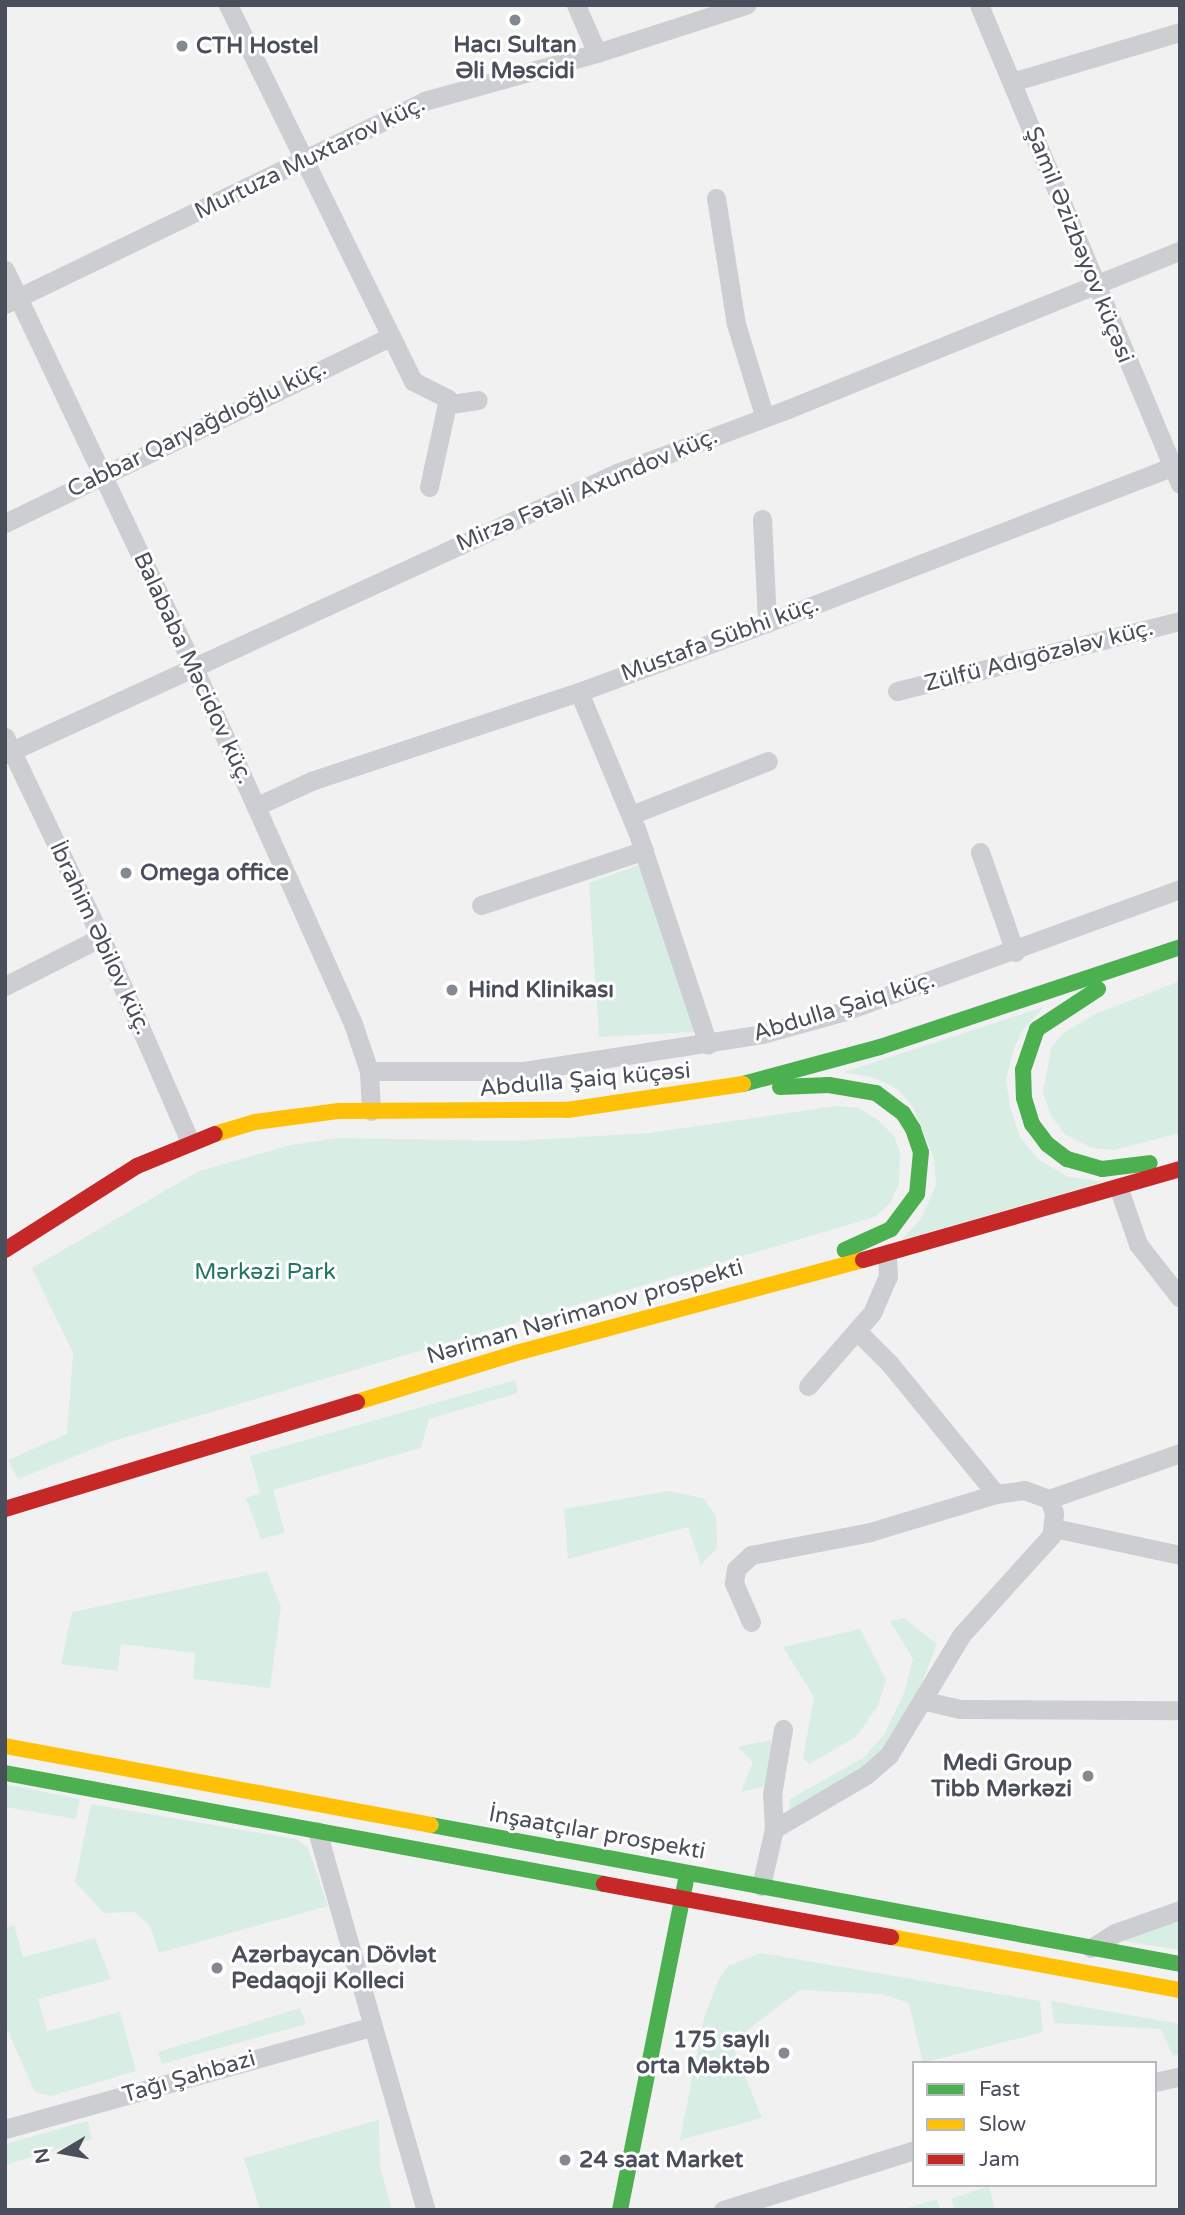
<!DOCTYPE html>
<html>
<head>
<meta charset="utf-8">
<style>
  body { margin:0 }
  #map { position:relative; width:1185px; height:2215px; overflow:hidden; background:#f1f1f1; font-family:"Varela Round",sans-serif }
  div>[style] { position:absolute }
  .green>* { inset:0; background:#d8eee5 }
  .street>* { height:19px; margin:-9.5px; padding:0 9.5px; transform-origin:9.5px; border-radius:9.5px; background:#cdced1 }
  .fast>* { height:16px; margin:-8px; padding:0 8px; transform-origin:8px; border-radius:8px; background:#4caf50 }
  .slow>* { height:16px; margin:-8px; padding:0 8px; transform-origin:8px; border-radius:8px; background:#ffc107 }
  .jam>* { height:16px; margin:-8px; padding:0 8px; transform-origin:8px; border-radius:8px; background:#c62828 }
  .dots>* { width:19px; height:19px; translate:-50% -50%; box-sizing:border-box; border:4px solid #fff; border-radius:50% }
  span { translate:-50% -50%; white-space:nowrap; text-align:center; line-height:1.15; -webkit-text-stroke:6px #fff; paint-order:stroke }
  .poi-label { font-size:23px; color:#4a4f5b; font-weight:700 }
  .left { translate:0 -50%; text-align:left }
  .right { translate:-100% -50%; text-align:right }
  .street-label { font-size:23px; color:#4a4f5b }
  .park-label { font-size:23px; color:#217660 }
  .frame { position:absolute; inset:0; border:7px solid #4a4f5b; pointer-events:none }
  .legend { position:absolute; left:912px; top:2061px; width:245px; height:126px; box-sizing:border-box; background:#fff; border:2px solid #b7b9bd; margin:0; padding:9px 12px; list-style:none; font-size:21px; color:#4a4f5b }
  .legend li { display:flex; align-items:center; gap:14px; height:35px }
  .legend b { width:35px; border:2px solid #b7b9bd }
  .north { position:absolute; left:28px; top:2117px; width:70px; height:70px; -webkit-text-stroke:5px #fff; paint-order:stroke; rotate:260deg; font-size:19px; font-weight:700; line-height:28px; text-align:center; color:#4a4f5b }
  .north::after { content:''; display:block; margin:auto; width:24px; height:32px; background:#4a4f5b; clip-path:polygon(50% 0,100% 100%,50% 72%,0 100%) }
</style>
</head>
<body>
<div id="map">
  <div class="green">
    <div style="clip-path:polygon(644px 863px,694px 1032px,599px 1037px,589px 883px)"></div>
    <div style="clip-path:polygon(1180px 981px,1180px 1133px,1114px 1150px,1092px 1148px,1065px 1134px,1051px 1116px,1043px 1093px,1051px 1048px,1062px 1034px,1093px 1015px)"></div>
    <div style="clip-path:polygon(1044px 1007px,1022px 1031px,1014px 1048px,1006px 1080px,1010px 1107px,1020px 1137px,1038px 1159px,1066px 1176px,1103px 1182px,901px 1240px,921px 1219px,936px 1185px,934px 1158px,913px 1107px,897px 1089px,875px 1078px,844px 1072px)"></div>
    <div style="clip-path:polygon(836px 1106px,858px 1108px,877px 1119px,894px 1136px,900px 1153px,899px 1184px,890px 1203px,875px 1217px,113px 1441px,18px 1479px,8px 1460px,67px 1434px,73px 1353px,32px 1268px,199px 1171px,291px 1145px,338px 1138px,513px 1141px,649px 1133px)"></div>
    <div style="clip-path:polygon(515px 1380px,518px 1393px,429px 1419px,421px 1448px,273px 1490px,285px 1533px,261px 1539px,246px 1498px,260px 1493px,250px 1456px)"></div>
    <div style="clip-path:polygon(669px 1491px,703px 1498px,716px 1516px,717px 1548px,701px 1565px,688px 1527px,568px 1559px,564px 1509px)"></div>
    <div style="clip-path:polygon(267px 1571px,281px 1607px,270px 1688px,193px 1679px,195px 1653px,121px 1644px,118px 1671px,61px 1664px,72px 1612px)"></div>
    <div style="clip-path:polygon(904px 1618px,937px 1644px,907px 1721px,879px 1757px,789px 1813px,790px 1799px,863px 1758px,884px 1735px,905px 1691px,913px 1659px,890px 1621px)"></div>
    <div style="clip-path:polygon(860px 1629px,886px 1680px,878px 1706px,856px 1737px,809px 1764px,803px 1758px,814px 1697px,783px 1647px)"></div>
    <div style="clip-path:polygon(771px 1740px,773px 1760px,766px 1786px,741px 1792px,753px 1762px,737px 1747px)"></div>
    <div style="clip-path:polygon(5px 1784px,80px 1799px,76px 1819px,5px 1807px)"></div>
    <div style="clip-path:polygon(91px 1804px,296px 1839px,308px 1848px,328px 1906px,159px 1953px,150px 1926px,134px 1912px,104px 1913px,75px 1882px)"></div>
    <div style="clip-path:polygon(1180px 1918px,1180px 1950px,1124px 1941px,1126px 1935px)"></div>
    <div style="clip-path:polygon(14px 1925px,23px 1957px,95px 1938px,111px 1979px,38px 1999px,47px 2031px,120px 2012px,136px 2071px,51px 2096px,35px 2092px,5px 2025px,5px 1928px)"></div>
    <div style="clip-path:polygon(761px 1953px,1040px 2001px,1043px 2032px,923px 2063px,909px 2003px,882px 1994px,800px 1990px,750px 2028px,734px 2049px,762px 2118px,680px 2140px,704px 2018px,718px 1981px,728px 1966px)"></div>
    <div style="clip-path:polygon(1051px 2001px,1180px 2024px,1180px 2054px,1173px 2056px,1161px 2029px,1054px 2023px)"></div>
    <div style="clip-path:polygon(300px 2008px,306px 2024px,162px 2064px,158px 2052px)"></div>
    <div style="clip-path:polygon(379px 2120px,380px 2166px,392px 2210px,260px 2210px,244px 2158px)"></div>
    <div style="clip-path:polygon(88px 2121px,92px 2139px,5px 2165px,5px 2144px)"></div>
    <div style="clip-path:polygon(989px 2186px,995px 2210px,955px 2210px,951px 2199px)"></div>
    <div style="clip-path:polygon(937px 2199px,940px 2210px,901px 2210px)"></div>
  </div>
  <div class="street">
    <div style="left:228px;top:5px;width:419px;rotate:63.8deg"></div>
    <div style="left:413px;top:381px;width:39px;rotate:27deg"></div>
    <div style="left:448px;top:399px;width:90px;rotate:102.2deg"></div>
    <div style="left:576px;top:5px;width:52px;rotate:66.4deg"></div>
    <div style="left:979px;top:5px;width:519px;rotate:67.24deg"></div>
    <div style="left:1012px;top:82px;width:175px;rotate:-16.6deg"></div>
    <div style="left:716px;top:198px;width:128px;rotate:81deg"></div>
    <div style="left:736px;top:324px;width:98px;rotate:72.9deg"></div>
    <div style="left:5px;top:270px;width:438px;rotate:64.6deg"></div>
    <div style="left:193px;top:666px;width:392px;rotate:65.9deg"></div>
    <div style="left:353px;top:1024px;width:50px;rotate:71.2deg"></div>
    <div style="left:369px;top:1071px;width:40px;rotate:87.1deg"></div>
    <div style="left:5px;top:304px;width:466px;rotate:-25.8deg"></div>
    <div style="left:424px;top:101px;width:180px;rotate:-15.5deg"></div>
    <div style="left:597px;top:53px;width:157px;rotate:-17.9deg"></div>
    <div style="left:450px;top:404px;width:28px;rotate:-8deg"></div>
    <div style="left:762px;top:519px;width:104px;rotate:87.2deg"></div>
    <div style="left:5px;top:523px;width:427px;rotate:-25.8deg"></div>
    <div style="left:897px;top:691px;width:292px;rotate:-13.9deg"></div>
    <div style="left:579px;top:692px;width:151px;rotate:67.4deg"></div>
    <div style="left:637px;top:831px;width:225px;rotate:71.6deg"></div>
    <div style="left:5px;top:737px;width:222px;rotate:64.4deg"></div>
    <div style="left:101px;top:937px;width:223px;rotate:66.5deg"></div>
    <div style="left:5px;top:754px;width:673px;rotate:-24.66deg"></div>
    <div style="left:617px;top:473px;width:183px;rotate:-20.5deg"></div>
    <div style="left:788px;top:409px;width:423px;rotate:-22deg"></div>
    <div style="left:257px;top:806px;width:60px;rotate:-24.8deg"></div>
    <div style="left:311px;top:781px;width:282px;rotate:-18.4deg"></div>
    <div style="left:579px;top:692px;width:200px;rotate:-20.2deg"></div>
    <div style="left:767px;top:623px;width:443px;rotate:-21.1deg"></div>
    <div style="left:631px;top:815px;width:147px;rotate:-21.5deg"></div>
    <div style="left:980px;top:852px;width:106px;rotate:70.7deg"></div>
    <div style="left:481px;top:905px;width:172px;rotate:-18.6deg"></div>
    <div style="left:5px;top:986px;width:108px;rotate:-27deg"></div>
    <div style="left:369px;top:1071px;width:155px"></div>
    <div style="left:524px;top:1071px;width:241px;rotate:-8.8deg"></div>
    <div style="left:762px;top:1034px;width:86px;rotate:-15.5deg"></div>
    <div style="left:845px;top:1011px;width:357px;rotate:-20deg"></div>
    <div style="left:1119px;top:1189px;width:58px;rotate:70.9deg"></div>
    <div style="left:1138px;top:1244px;width:68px;rotate:52.1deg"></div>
    <div style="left:858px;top:1332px;width:45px;rotate:45deg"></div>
    <div style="left:890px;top:1364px;width:168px;rotate:50.8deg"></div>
    <div style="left:808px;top:1386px;width:97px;rotate:-48.8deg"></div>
    <div style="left:872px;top:1313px;width:40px;rotate:-66.6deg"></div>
    <div style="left:888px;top:1276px;width:22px;rotate:-93deg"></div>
    <div style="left:1049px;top:1499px;width:139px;rotate:-19.3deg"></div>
    <div style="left:1054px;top:1528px;width:129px;rotate:12.1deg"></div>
    <div style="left:751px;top:1622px;width:43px;rotate:-113.6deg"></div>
    <div style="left:734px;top:1583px;width:14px;rotate:-82deg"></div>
    <div style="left:736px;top:1569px;width:21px;rotate:-43deg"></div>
    <div style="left:751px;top:1555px;width:121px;rotate:-10.9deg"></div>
    <div style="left:870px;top:1532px;width:132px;rotate:-16.8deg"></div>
    <div style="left:996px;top:1494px;width:28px;rotate:-8deg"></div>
    <div style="left:1024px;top:1490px;width:27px;rotate:20deg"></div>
    <div style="left:1049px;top:1499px;width:15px;rotate:70deg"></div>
    <div style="left:1054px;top:1513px;width:23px;rotate:97deg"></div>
    <div style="left:1051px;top:1536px;width:132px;rotate:132.2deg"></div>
    <div style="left:962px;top:1634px;width:141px;rotate:121.1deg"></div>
    <div style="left:889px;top:1755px;width:30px;rotate:139deg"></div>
    <div style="left:866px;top:1775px;width:107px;rotate:149.6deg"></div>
    <div style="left:925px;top:1701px;width:36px;rotate:13deg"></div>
    <div style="left:960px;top:1709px;width:220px;rotate:0.3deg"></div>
    <div style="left:317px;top:1831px;width:394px;rotate:74deg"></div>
    <div style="left:761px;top:1886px;width:58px;rotate:-77.2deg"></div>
    <div style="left:774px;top:1829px;width:34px;rotate:-93deg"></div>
    <div style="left:772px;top:1795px;width:67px;rotate:-80.5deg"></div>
    <div style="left:1091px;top:1948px;width:28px;rotate:-32deg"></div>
    <div style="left:1115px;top:1933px;width:69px;rotate:-19.5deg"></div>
    <div style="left:1155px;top:2082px;width:26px;rotate:-13deg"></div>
    <div style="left:5px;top:2129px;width:382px;rotate:-15.6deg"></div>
    <div style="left:723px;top:2210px;width:200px;rotate:-17.4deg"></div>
  </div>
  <div class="fast">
    <div style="left:1098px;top:989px;width:73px;rotate:146.7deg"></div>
    <div style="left:1037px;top:1029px;width:43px;rotate:108.9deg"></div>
    <div style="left:1023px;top:1070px;width:28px;rotate:88deg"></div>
    <div style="left:1024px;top:1098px;width:27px;rotate:73deg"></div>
    <div style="left:1032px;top:1124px;width:25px;rotate:53deg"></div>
    <div style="left:1047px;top:1144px;width:25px;rotate:37deg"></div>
    <div style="left:1067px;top:1159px;width:36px;rotate:16deg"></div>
    <div style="left:1102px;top:1169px;width:48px;rotate:-7.1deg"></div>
    <div style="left:743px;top:1084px;width:142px;rotate:-15.1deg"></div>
    <div style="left:880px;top:1047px;width:316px;rotate:-18.4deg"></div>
    <div style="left:780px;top:1087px;width:49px;rotate:-2.3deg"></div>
    <div style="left:829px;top:1085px;width:48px;rotate:9.7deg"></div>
    <div style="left:876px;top:1093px;width:34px;rotate:37deg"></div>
    <div style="left:903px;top:1113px;width:19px;rotate:58deg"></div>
    <div style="left:913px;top:1129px;width:24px;rotate:71deg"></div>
    <div style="left:921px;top:1152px;width:42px;rotate:95.4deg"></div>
    <div style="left:917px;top:1194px;width:44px;rotate:126.6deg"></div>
    <div style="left:891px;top:1229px;width:51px;rotate:155.5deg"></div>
    <div style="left:5px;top:1773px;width:609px;rotate:10.5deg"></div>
    <div style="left:431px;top:1825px;width:762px;rotate:10.51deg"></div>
    <div style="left:620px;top:2210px;width:338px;rotate:-78.7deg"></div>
  </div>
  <div class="slow">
    <div style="left:215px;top:1134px;width:42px;rotate:-16.7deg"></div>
    <div style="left:255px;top:1122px;width:85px;rotate:-7.5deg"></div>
    <div style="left:339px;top:1111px;width:228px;rotate:-0.3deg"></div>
    <div style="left:567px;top:1110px;width:178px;rotate:-8.4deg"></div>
    <div style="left:357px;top:1402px;width:166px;rotate:-17.1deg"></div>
    <div style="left:516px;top:1353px;width:359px;rotate:-15deg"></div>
    <div style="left:5px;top:1746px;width:433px;rotate:10.5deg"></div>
    <div style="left:891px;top:1937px;width:294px;rotate:10.4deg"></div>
  </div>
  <div class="jam">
    <div style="left:5px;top:1250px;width:156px;rotate:-32.5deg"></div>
    <div style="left:137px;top:1166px;width:84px;rotate:-22.3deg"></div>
    <div style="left:863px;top:1260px;width:330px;rotate:-16deg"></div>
    <div style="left:5px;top:1509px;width:368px;rotate:-16.9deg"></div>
    <div style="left:604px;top:1884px;width:292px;rotate:10.5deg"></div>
  </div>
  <div class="dots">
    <div style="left:515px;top:20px;background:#848890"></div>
    <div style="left:182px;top:46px;background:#848890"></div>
    <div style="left:126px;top:873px;background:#848890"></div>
    <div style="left:452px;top:990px;background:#848890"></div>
    <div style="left:1088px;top:1776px;background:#848890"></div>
    <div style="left:217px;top:1968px;background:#848890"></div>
    <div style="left:784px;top:2053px;background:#848890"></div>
    <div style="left:565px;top:2160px;background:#848890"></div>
  </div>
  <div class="poi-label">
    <span style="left:515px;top:58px">Hacı Sultan<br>Əli Məscidi</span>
    <span class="left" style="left:196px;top:46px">CTH Hostel</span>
    <span class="left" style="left:140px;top:873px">Omega office</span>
    <span class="left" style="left:468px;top:990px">Hind Klinikası</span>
    <span class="right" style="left:1072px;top:1776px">Medi Group<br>Tibb Mərkəzi</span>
    <span class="left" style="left:231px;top:1968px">Azərbaycan Dövlət<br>Pedaqoji Kolleci</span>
    <span class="right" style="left:770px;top:2053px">175 saylı<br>orta Məktəb</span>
    <span class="left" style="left:579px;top:2160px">24 saat Market</span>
  </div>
  <div class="street-label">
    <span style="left:310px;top:158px;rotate:-26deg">Murtuza Muxtarov küç.</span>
    <span style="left:1079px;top:245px;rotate:68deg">Şamil Əzizbəyov küçəsi</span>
    <span style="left:197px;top:429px;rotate:-26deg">Cabbar Qaryağdıoğlu küç.</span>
    <span style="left:587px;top:490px;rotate:-23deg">Mirzə Fətəli Axundov küç.</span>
    <span style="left:720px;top:639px;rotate:-20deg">Mustafa Sübhi küç.</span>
    <span style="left:1039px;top:656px;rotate:-14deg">Zülfü Adıgözələv küç.</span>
    <span style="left:193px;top:668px;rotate:65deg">Balababa Məcidov küç.</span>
    <span style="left:100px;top:938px;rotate:65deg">İbrahim Əbilov küç.</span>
    <span style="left:844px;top:1007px;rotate:-17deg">Abdulla Şaiq küç.</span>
    <span style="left:585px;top:1080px;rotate:-5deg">Abdulla Şaiq küçəsi</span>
    <span style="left:585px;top:1312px;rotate:-16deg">Nəriman Nərimanov prospekti</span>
    <span style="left:597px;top:1833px;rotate:10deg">İnşaatçılar prospekti</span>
    <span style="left:189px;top:2077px;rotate:-16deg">Tağı Şahbazi</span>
  </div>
  <div class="park-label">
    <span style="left:265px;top:1272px">Mərkəzi Park</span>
  </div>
  <div class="frame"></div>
  <ul class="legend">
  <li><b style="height:9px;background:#4caf50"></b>Fast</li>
  <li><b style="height:9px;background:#ffc107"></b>Slow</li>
  <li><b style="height:9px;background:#c62828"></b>Jam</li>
  </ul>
  <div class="north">N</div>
</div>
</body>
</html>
